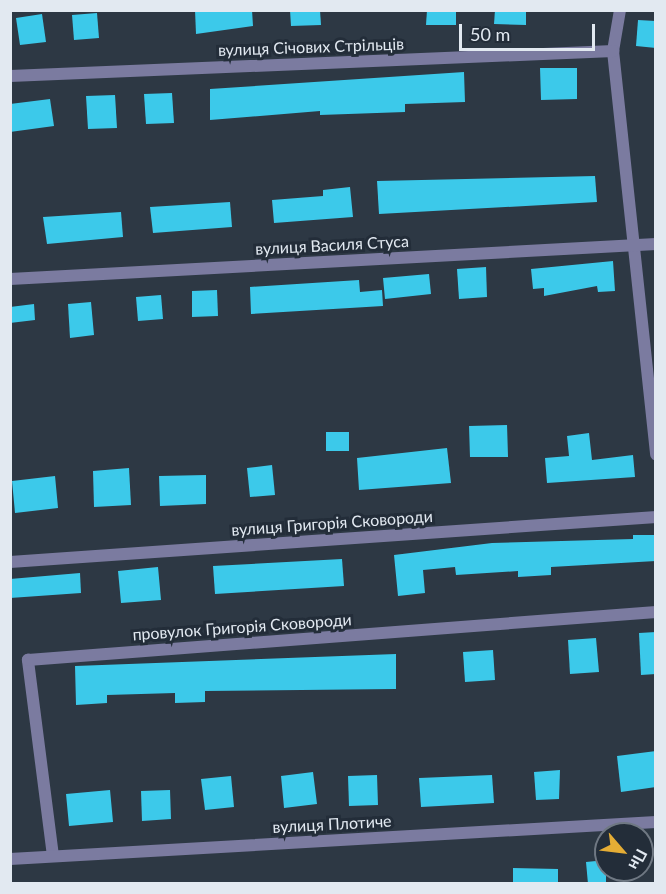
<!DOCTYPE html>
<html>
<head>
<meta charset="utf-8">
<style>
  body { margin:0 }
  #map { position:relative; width:666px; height:894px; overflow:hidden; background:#2d3844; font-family:Lato,sans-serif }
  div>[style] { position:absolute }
  .building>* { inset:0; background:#3cc9ea }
  .minor>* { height:12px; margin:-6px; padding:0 6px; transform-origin:6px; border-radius:6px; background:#7b7ba0 }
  span { translate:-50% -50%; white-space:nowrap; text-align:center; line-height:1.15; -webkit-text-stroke:6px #232d39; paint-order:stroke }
  .street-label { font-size:16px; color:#e2e9f1 }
  .frame { position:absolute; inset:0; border:12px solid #e2e9f1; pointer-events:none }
  .north { position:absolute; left:594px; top:822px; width:60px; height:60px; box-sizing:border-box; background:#232d39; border:2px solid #6f7883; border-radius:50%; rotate:118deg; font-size:16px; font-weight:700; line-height:24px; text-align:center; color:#e2e9f1 }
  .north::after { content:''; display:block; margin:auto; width:21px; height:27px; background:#e5ad35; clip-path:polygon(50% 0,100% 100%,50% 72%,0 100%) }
  .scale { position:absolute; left:459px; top:24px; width:136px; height:27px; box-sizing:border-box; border:3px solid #e2e9f1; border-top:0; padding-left:8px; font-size:18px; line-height:21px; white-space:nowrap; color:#e2e9f1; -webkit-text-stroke:4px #232d39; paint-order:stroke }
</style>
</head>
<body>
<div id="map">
  <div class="building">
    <div style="clip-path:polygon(195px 10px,252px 10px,253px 26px,196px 34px)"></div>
    <div style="clip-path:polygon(290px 10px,320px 10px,321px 25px,291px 26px)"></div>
    <div style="clip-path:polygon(427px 10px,456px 10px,456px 25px,426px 25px)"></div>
    <div style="clip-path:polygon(495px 10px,526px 10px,526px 25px,494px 24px)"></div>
    <div style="clip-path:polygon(97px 13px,99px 38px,74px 40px,72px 15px)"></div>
    <div style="clip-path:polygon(42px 14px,46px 42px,20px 45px,16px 18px)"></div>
    <div style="clip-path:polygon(638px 20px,656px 21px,656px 48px,636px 46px)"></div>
    <div style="clip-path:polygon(540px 68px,577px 68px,577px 99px,541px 100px)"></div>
    <div style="clip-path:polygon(464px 72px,465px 102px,405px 104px,405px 112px,320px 115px,320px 111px,210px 120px,210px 89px)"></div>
    <div style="clip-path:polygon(172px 93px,174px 123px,146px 124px,144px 94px)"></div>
    <div style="clip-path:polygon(115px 95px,117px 128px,88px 129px,86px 96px)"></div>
    <div style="clip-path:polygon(50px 99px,54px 126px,10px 132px,10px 104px)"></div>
    <div style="clip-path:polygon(595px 176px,597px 202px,379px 214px,377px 181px)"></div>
    <div style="clip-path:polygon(350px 187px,353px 217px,274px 223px,272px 200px,323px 196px,323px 190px)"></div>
    <div style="clip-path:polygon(230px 202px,232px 227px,153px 233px,150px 207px)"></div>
    <div style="clip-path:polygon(121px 212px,123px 237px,47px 244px,43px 217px)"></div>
    <div style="clip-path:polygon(613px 261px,615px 291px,598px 292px,597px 286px,544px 296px,544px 288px,533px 289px,531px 269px)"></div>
    <div style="clip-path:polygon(486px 267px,487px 297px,459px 299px,457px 269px)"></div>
    <div style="clip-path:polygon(429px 274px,431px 294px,385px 299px,383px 278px)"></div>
    <div style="clip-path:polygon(359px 280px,360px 292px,382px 290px,383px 306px,251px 314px,250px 287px)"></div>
    <div style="clip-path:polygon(217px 290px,218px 316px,192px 317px,192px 291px)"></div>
    <div style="clip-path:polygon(161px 295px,163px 319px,138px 321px,136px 297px)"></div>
    <div style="clip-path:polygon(91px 302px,94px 335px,70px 338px,68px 304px)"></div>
    <div style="clip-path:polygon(34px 304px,35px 320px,10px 323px,10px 307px)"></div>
    <div style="clip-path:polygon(507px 425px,508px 457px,470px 457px,469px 426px)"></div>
    <div style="clip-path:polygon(326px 432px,349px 432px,349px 451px,326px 451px)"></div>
    <div style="clip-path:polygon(589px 433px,592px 460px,633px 455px,635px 477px,547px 483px,545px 458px,569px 456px,567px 436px)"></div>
    <div style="clip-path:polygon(447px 448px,451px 483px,359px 490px,357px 458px)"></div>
    <div style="clip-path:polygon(272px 465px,275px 495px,250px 497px,247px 468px)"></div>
    <div style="clip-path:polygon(129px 468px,131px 505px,94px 507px,93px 471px)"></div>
    <div style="clip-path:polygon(206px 475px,206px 504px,160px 506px,159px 476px)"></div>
    <div style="clip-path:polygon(55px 476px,58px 508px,15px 513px,12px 481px)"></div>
    <div style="clip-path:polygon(633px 535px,656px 535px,656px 561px,551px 567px,551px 575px,518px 577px,518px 571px,456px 575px,455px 567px,423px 570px,425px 593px,398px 596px,394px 555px,492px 543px,633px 539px)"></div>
    <div style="clip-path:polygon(342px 559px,344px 586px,215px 594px,213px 566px)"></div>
    <div style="clip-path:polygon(158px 567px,161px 600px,121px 603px,118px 571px)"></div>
    <div style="clip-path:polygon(80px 573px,81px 593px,10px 598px,10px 579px)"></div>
    <div style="clip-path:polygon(656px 632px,656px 674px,641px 675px,639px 633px)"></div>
    <div style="clip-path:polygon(596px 638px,599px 672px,570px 674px,568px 640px)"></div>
    <div style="clip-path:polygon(493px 650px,495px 680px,465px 682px,463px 652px)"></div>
    <div style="clip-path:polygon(396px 654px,396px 689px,205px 691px,205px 702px,175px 703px,175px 693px,107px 695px,107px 703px,76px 705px,75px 666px)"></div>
    <div style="clip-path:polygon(656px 751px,656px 787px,621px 792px,617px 756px)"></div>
    <div style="clip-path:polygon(560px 770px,559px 799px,536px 800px,534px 772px)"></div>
    <div style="clip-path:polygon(313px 772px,317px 804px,284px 808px,281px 776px)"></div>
    <div style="clip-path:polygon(377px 775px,378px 805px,349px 806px,348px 776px)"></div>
    <div style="clip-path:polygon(492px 775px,494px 803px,421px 807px,419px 778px)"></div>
    <div style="clip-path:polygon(231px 776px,234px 807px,205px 810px,201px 779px)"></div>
    <div style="clip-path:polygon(110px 790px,113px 822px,69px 826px,66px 794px)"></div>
    <div style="clip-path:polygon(170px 790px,171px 819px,142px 821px,141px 791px)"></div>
    <div style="clip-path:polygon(606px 860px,606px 884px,588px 884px,586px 862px)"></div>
    <div style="clip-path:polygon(513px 868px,558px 869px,558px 884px,513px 884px)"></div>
  </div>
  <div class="minor">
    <div style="left:620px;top:10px;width:42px;rotate:99.7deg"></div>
    <div style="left:613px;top:51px;width:406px;rotate:83.9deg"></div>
    <div style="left:10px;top:76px;width:604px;rotate:-2.37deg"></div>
    <div style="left:10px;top:279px;width:647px;rotate:-3.1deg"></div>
    <div style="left:10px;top:562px;width:648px;rotate:-3.98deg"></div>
    <div style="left:53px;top:856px;width:198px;rotate:-97.3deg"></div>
    <div style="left:28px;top:660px;width:630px;rotate:-4.37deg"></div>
    <div style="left:10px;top:859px;width:647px;rotate:-3.28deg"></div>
  </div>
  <div class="street-label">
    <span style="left:311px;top:47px;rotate:-2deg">вулиця Січових Стрільців</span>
    <span style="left:332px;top:245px;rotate:-3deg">вулиця Василя Стуса</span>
    <span style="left:332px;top:523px;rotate:-4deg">вулиця Григорія Сковороди</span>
    <span style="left:242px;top:627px;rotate:-4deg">провулок Григорія Сковороди</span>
    <span style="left:332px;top:824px;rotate:-3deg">вулиця Плотиче</span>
  </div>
  <div class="frame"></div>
  <div class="north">Пн</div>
  <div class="scale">50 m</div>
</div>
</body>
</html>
